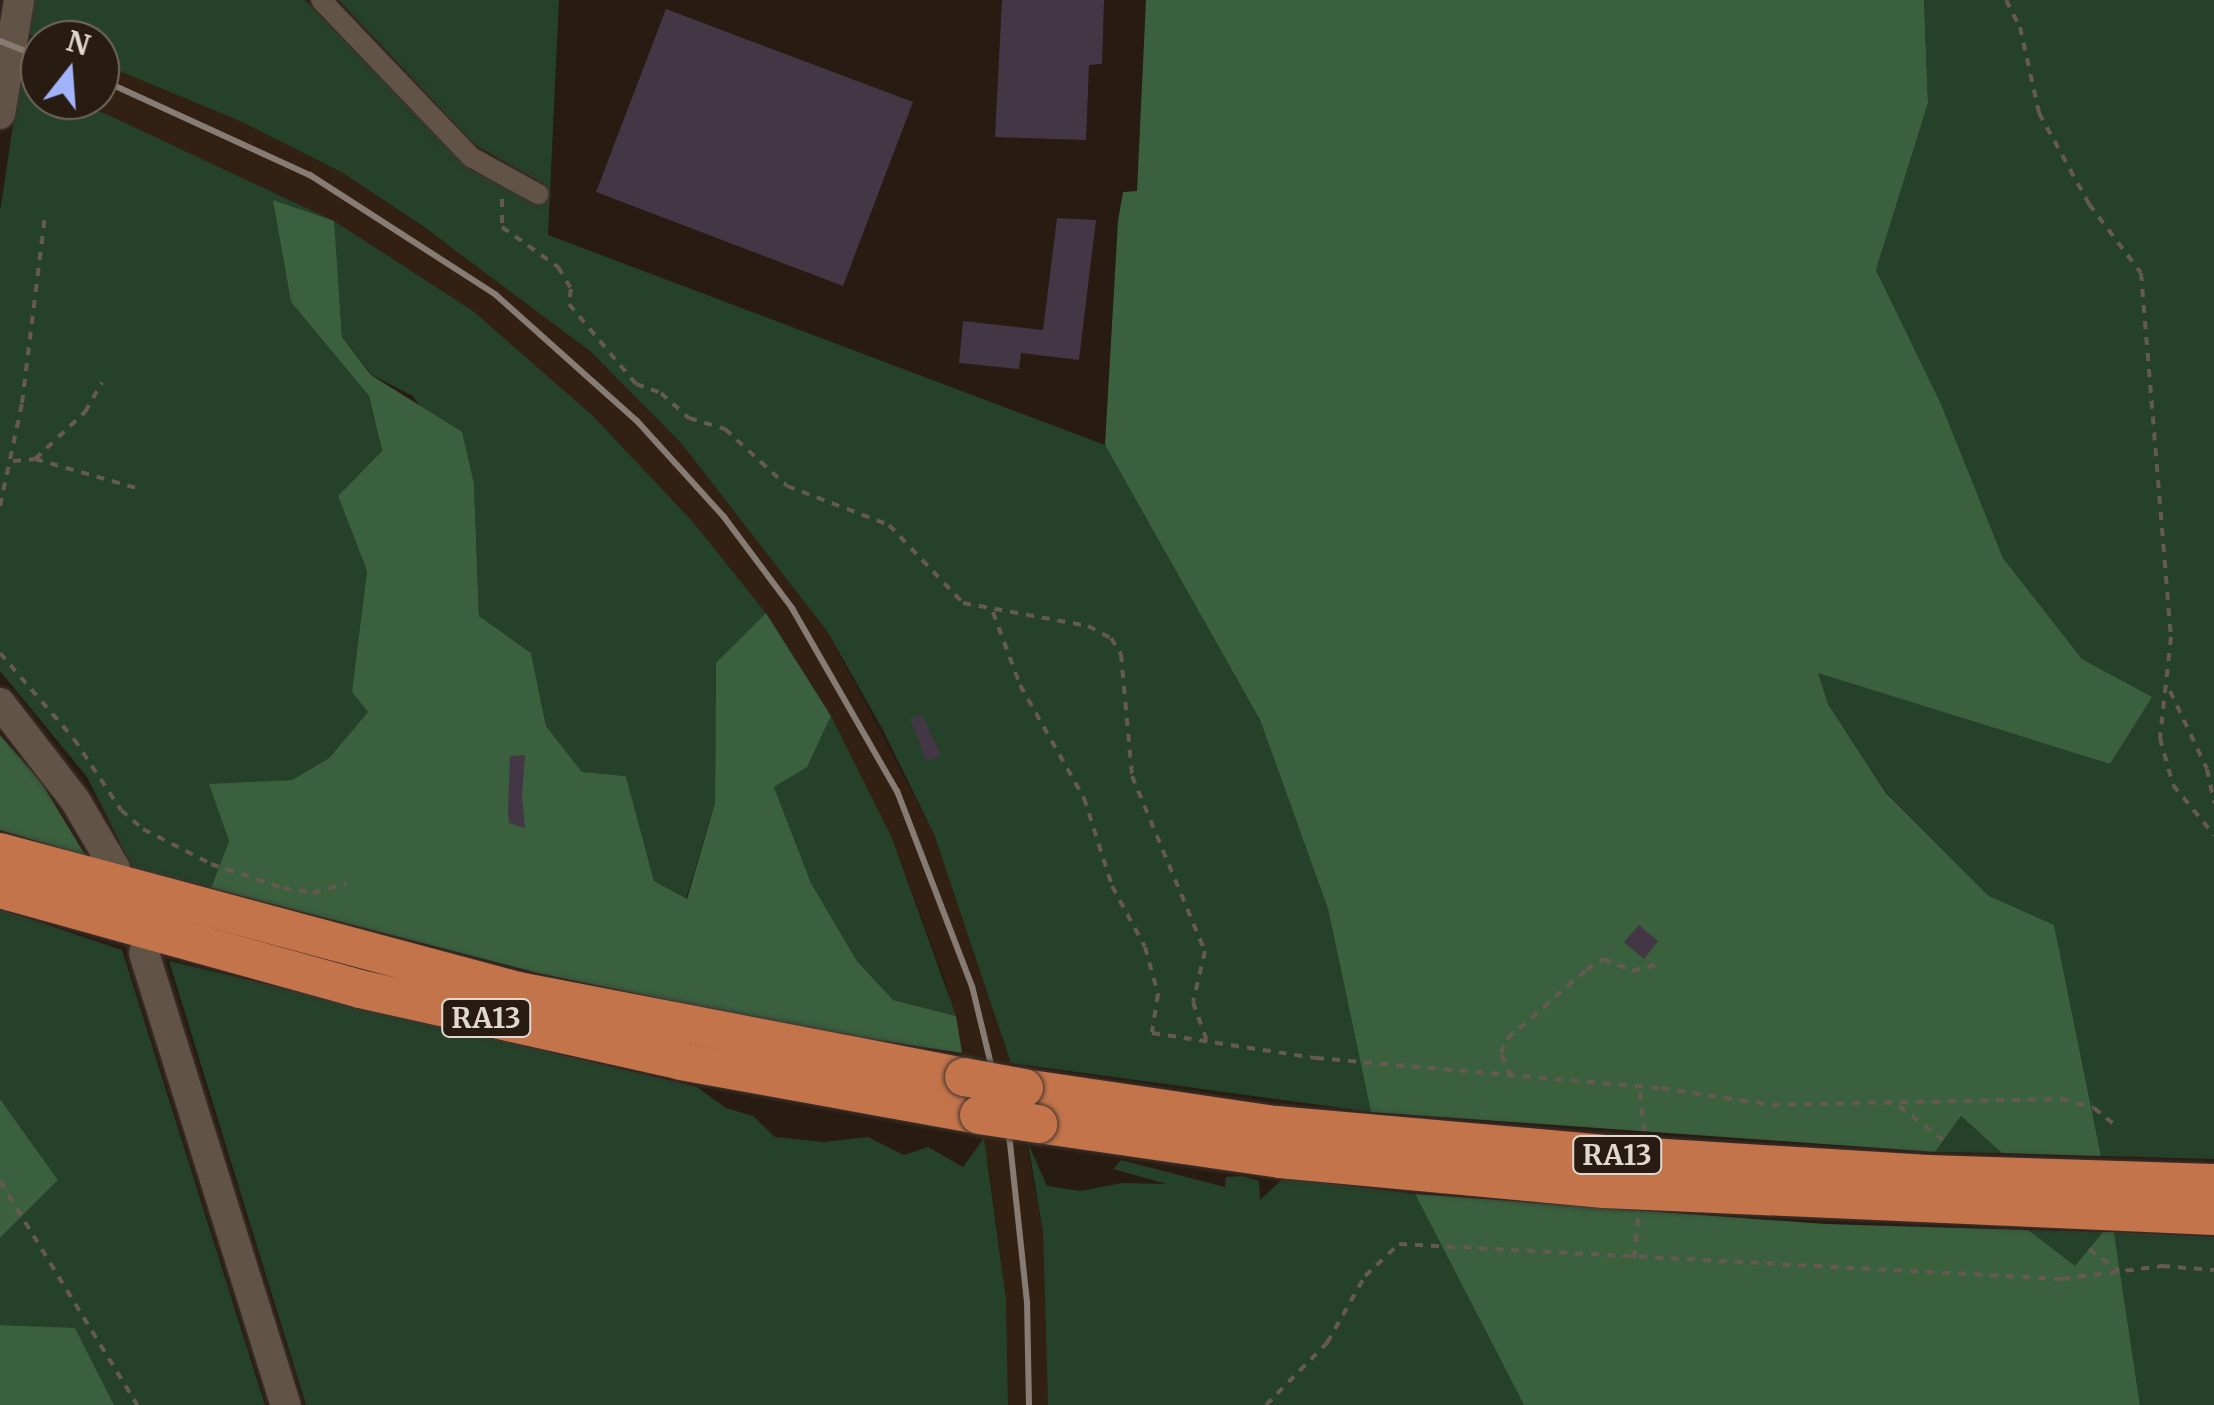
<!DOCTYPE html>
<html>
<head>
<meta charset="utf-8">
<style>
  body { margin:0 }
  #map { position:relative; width:2214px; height:1405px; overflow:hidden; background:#281b11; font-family:Merriweather,serif }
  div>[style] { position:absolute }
  .built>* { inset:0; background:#322112 }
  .green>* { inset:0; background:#264129 }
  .forest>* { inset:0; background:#3a603e }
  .building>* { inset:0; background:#433745 }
  .path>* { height:4px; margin-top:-2px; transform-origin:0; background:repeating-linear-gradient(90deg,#655950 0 8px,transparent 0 16px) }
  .roads { filter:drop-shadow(0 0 2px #3e342f) drop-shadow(0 0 2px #3e342f) }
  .street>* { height:20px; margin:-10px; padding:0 10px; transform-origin:10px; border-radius:10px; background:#625347 }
  .secondary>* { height:30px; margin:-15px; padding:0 15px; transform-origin:15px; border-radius:15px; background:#625347 }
  .highway>* { height:38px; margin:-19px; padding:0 19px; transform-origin:19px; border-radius:19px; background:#c4744b }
  .rail>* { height:6px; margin:-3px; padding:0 3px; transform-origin:3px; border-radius:3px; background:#877c74 }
  .bridges { filter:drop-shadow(0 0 2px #3e342f) drop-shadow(0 0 2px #3e342f) }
  .highway-bridge>* { height:38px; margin:-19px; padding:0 19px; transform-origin:19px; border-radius:19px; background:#c4744b }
  span { translate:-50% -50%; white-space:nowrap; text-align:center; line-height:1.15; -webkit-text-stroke:10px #281b11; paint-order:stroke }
  .shield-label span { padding:2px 8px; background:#281b11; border:2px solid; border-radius:8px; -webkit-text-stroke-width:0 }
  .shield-label { font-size:28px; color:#e0d8d1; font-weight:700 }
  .north { position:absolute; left:20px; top:20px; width:100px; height:100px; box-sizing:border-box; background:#281b11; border:2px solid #72675e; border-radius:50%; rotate:17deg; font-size:28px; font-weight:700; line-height:40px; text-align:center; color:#e0d8d1 }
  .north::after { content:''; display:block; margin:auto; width:35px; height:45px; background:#a1b3fd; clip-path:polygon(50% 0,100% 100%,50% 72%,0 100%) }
</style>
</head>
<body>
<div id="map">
  <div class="built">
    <div style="clip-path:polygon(100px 63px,240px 121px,343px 173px,507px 285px,590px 352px,682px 444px,827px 631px,934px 834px,1011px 1063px,1043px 1232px,1048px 1405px,1008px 1405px,1006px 1299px,990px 1174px,944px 976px,892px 838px,831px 716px,766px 613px,691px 521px,106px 114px,66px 100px,100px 100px)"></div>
  </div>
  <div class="green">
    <div style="clip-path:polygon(34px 0,305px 0,471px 170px,543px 203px,544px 184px,474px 144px,339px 0,559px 0,548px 235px,1105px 445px,1260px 720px,1328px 909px,1371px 1112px,1011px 1063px,934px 834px,882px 728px,827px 631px,682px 444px,590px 351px,424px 227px,343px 173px,240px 121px,100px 63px,100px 40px,43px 40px,27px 33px)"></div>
    <div style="clip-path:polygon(1924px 0,2214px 0,2214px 1159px,2101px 1156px,2054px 926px,1989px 896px,1886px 792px,1828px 704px,1817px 672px,2110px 764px,2151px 697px,2082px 659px,2003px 558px,1941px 404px,1876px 270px,1928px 103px)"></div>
    <div style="clip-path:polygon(0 76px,40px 91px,40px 100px,66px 100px,106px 114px,334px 221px,473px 311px,593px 416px,692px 521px,766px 613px,716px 664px,715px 803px,686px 899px,654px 881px,626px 776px,582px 772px,546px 726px,531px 653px,479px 616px,474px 484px,413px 396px,372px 375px,342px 337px,333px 221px,274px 201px,291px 302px,369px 396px,382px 452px,338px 496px,367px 571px,353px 692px,368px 712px,329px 758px,292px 780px,210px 785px,229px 841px,211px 888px,134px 870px,87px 777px,0 671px,0 212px,17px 99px)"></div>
    <div style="clip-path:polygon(831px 716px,892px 838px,956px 1016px,893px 1000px,857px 961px,811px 883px,774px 787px,807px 766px)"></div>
    <div style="clip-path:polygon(0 909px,122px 950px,265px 1405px,114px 1405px,75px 1329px,0 1325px,0 1238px,58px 1180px,0 1099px)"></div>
    <div style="clip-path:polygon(169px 961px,697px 1087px,726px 1108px,753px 1116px,775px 1137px,824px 1142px,868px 1137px,904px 1155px,928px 1147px,963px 1167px,984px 1138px,1006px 1299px,1008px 1405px,306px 1405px)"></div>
    <div style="clip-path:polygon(1961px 1116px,2002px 1153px,1935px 1152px)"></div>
    <div style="clip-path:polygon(1028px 1143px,1047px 1186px,1081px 1191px,1122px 1183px,1167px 1184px,1113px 1169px,1121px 1160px,1225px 1187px,1226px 1177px,1242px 1176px,1259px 1181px,1260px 1200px,1284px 1178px,1415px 1194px,1524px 1405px,1048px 1405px,1043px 1232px)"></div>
    <div style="clip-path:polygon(2028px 1230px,2103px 1232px,2075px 1267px)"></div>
    <div style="clip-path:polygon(2114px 1232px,2214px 1237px,2214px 1405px,2140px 1405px)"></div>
  </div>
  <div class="forest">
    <div style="clip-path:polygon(1146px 0,1924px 0,1928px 103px,1876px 270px,1941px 404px,2003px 558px,2082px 659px,2152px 697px,2110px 764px,1818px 673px,1828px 704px,1886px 793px,1989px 896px,2054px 925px,2101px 1156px,2002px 1153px,1961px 1116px,1935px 1152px,1371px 1112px,1328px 909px,1260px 720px,1105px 445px,1118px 221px,1123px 192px,1137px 191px)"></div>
    <div style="clip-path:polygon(273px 200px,334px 221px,342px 337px,371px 375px,462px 432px,474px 484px,479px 616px,531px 653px,546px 726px,582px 772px,626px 776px,654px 881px,687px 899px,715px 803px,716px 663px,766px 613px,831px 716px,807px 767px,774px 787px,811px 883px,857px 961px,893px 1000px,956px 1016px,962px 1053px,805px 1029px,538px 973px,211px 888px,229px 841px,209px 784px,292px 780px,329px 758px,368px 712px,352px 692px,367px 571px,338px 496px,382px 451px,369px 396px,291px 302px)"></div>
    <div style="clip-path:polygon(0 735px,41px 782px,86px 856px,0 830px)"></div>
    <div style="clip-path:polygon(0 1099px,58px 1180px,0 1238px)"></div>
    <div style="clip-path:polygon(1415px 1194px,1826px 1224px,2028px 1230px,2075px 1266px,2103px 1232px,2114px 1232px,2140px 1405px,1524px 1405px)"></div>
    <div style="clip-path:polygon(0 1325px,75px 1328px,114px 1405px,0 1405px)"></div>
  </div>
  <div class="building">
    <div style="clip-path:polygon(1002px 0,1104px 0,1102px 64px,1089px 65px,1086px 140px,995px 137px)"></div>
    <div style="clip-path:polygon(666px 9px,913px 102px,843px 286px,596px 192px)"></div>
    <div style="clip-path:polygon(1057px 218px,1096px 220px,1079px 360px,1021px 353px,1019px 369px,959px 363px,963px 321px,1043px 330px)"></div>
    <div style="clip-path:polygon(922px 714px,941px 756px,926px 761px,910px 719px)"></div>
    <div style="clip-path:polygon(525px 755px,522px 796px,525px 828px,509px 823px,508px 809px,510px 756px)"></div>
    <div style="clip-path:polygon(1639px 925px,1658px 941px,1644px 959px,1624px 942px)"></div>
  </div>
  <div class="path">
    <div style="left:2006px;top:0;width:30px;rotate:63deg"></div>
    <div style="left:2020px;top:27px;width:88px;rotate:77.5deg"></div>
    <div style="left:2039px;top:113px;width:104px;rotate:61.2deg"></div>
    <div style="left:2089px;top:204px;width:86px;rotate:53deg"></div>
    <div style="left:2141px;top:273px;width:365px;rotate:85.3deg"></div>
    <div style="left:2171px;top:637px;width:102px;rotate:96.2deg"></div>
    <div style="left:2160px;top:738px;width:49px;rotate:74.5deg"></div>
    <div style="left:2173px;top:785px;width:65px;rotate:50.6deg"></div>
    <div style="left:502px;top:199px;width:28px;rotate:90deg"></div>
    <div style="left:502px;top:227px;width:69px;rotate:35.5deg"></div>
    <div style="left:558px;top:267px;width:26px;rotate:59deg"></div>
    <div style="left:571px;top:289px;width:15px;rotate:98deg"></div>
    <div style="left:569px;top:304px;width:104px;rotate:50.1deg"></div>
    <div style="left:636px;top:384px;width:27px;rotate:20deg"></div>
    <div style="left:661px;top:393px;width:38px;rotate:42deg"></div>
    <div style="left:689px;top:418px;width:38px;rotate:17deg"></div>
    <div style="left:725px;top:429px;width:84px;rotate:42.6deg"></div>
    <div style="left:787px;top:486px;width:109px;rotate:20.9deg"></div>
    <div style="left:889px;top:525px;width:108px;rotate:46.5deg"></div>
    <div style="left:963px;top:603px;width:127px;rotate:10.4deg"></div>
    <div style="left:1088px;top:626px;width:26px;rotate:28deg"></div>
    <div style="left:1111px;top:638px;width:19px;rotate:58deg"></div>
    <div style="left:1121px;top:654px;width:122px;rotate:84.8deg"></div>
    <div style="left:1132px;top:776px;width:190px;rotate:67.4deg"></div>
    <div style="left:1205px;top:951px;width:52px;rotate:103.2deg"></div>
    <div style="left:1193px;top:1002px;width:45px;rotate:70.3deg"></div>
    <div style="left:35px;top:459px;width:105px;rotate:16deg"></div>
    <div style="left:13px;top:461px;width:22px;rotate:-5deg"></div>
    <div style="left:35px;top:459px;width:69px;rotate:-43.2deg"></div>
    <div style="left:85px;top:412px;width:34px;rotate:-60deg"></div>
    <div style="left:0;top:506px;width:105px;rotate:-77.9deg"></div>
    <div style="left:22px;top:403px;width:187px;rotate:-83deg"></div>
    <div style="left:993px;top:612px;width:78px;rotate:69.7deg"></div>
    <div style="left:1020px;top:685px;width:130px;rotate:60.5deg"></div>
    <div style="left:1084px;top:798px;width:92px;rotate:72.3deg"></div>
    <div style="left:1112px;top:886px;width:69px;rotate:61.6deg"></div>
    <div style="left:1145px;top:947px;width:49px;rotate:74.5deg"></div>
    <div style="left:1158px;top:994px;width:39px;rotate:99deg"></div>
    <div style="left:1152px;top:1033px;width:166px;rotate:8.7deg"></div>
    <div style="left:1316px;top:1058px;width:346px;rotate:5deg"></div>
    <div style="left:1661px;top:1088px;width:112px;rotate:8.7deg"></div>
    <div style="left:1772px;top:1105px;width:289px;rotate:-1.2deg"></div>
    <div style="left:2061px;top:1099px;width:34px;rotate:15deg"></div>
    <div style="left:2094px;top:1108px;width:26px;rotate:39deg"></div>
    <div style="left:0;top:653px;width:113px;rotate:49.3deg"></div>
    <div style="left:74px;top:739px;width:85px;rotate:56.5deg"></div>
    <div style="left:121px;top:810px;width:29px;rotate:41deg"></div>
    <div style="left:143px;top:829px;width:76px;rotate:27.2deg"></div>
    <div style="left:211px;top:864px;width:76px;rotate:18.4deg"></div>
    <div style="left:283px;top:888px;width:30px;rotate:9deg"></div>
    <div style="left:313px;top:893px;width:35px;rotate:-16deg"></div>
    <div style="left:2170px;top:691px;width:86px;rotate:64.6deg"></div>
    <div style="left:2207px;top:769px;width:35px;rotate:78deg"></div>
    <div style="left:1511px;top:1077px;width:26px;rotate:-113deg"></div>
    <div style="left:1501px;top:1053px;width:15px;rotate:-67deg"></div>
    <div style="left:1507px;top:1039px;width:105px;rotate:-41.1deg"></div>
    <div style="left:1586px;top:970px;width:20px;rotate:-33deg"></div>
    <div style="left:1603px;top:959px;width:31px;rotate:22deg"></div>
    <div style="left:1632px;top:971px;width:31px;rotate:-15deg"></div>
    <div style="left:1640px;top:1092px;width:39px;rotate:84deg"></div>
    <div style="left:1899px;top:1106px;width:56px;rotate:37.7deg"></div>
    <div style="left:0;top:1181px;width:263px;rotate:58.5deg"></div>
    <div style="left:2089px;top:1249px;width:37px;rotate:36deg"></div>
    <div style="left:1634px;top:1258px;width:40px;rotate:-84.3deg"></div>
    <div style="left:1266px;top:1405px;width:87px;rotate:-45.5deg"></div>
    <div style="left:1327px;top:1343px;width:77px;rotate:-60.4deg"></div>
    <div style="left:1365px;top:1276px;width:47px;rotate:-43.3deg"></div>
    <div style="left:1399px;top:1244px;width:664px;rotate:3.02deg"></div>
    <div style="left:2062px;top:1279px;width:101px;rotate:-7.4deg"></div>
    <div style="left:2162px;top:1266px;width:52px;rotate:4.4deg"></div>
  </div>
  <div class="roads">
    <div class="street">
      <div style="left:321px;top:0;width:217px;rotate:46.3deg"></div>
      <div style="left:471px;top:157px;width:77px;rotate:28.9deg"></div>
    </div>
    <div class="secondary">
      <div style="left:0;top:114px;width:116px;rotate:-80.5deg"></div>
      <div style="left:0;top:703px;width:123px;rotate:52.3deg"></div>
      <div style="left:75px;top:800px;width:79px;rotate:59.5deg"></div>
      <div style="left:144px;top:953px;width:474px;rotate:72.6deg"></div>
    </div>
    <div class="highway">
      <div style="left:0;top:852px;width:536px;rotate:15.02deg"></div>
      <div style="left:518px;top:991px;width:454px;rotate:10.9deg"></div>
      <div style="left:0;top:889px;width:374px;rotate:15.5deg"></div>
      <div style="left:360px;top:989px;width:329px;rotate:12.6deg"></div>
      <div style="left:681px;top:1061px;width:303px;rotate:10.3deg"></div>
      <div style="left:1024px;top:1088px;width:255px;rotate:8.4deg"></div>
      <div style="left:1276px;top:1125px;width:342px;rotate:5deg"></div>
      <div style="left:1617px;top:1155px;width:312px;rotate:3.5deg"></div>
      <div style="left:1928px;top:1174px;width:286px;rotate:1.8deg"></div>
      <div style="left:1038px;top:1124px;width:245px;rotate:8.2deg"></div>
      <div style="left:1280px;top:1159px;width:325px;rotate:5.3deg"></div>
      <div style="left:1604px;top:1189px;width:611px;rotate:2.53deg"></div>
    </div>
  </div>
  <div class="rail">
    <div style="left:0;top:41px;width:43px;rotate:21.8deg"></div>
    <div style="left:100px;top:79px;width:231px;rotate:24.6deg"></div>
    <div style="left:310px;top:175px;width:221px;rotate:32.8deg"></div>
    <div style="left:496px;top:295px;width:189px;rotate:41.8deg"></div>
    <div style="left:637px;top:421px;width:130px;rotate:47.8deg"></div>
    <div style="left:724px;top:517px;width:114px;rotate:53.2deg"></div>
    <div style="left:792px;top:608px;width:211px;rotate:60.2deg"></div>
    <div style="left:897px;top:791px;width:209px;rotate:69deg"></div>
    <div style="left:972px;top:986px;width:162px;rotate:76.4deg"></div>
    <div style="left:1010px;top:1143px;width:159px;rotate:83.9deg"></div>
    <div style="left:1027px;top:1301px;width:104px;rotate:88.9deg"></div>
  </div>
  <div class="bridges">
    <div class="highway-bridge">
      <div style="left:964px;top:1077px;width:61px;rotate:10.4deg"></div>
      <div style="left:979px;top:1115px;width:60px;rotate:8.7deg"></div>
    </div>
  </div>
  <div class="shield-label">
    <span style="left:486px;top:1018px">RA13</span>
    <span style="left:1617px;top:1155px">RA13</span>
  </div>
  <div class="north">N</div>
</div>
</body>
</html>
